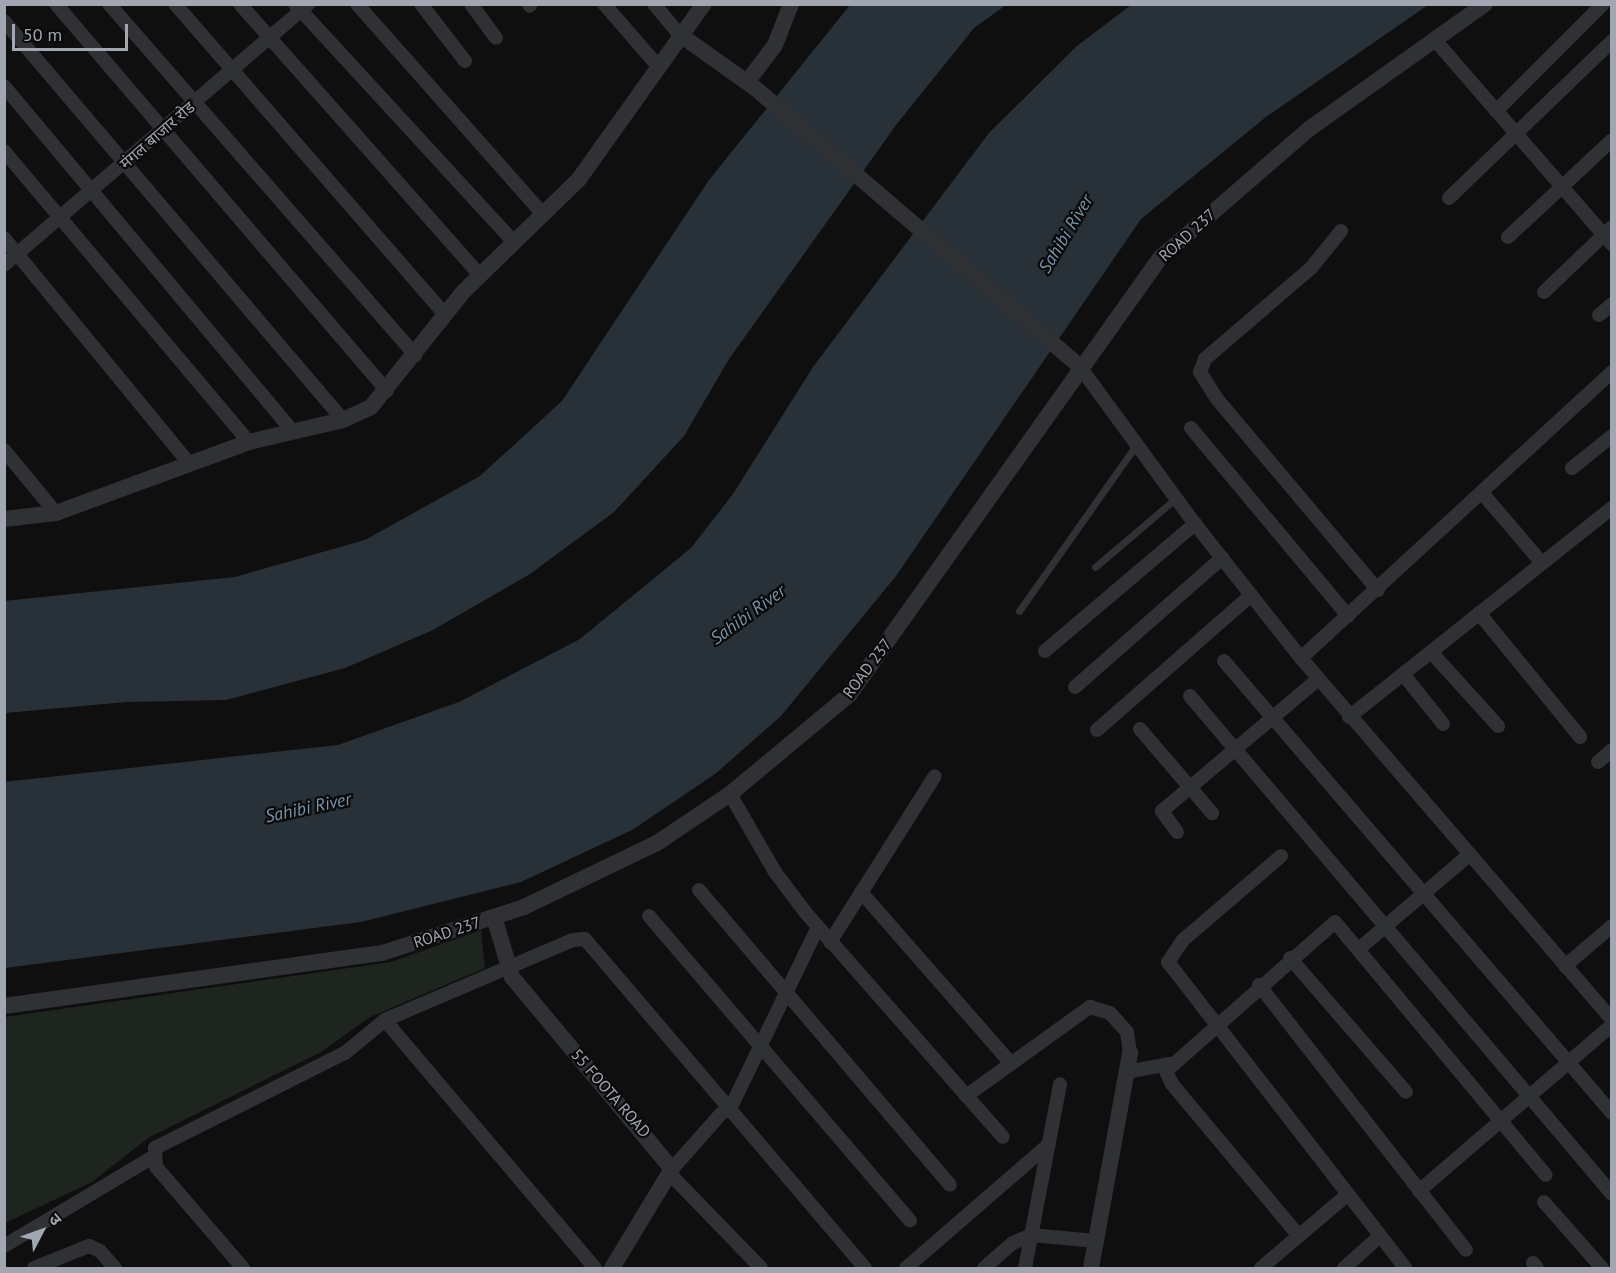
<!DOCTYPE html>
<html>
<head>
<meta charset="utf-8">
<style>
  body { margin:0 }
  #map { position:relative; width:1616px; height:1273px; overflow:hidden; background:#0f0f10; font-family:"PT Sans","Noto Sans Devanagari",sans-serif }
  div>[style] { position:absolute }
  .green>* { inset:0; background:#1e241e }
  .water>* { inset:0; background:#293138 }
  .service>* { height:7px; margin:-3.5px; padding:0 3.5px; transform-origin:3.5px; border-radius:3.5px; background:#303135 }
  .minor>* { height:14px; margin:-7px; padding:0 7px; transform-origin:7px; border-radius:7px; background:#303135 }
  .tertiary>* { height:16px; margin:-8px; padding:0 8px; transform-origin:8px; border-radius:8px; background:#303135 }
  span { translate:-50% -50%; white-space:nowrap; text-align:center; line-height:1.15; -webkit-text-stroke:4.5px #0a0a0b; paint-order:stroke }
  .street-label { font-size:16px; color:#a1a6b0 }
  .water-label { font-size:18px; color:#7993aa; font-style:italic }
  .frame { position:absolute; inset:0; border:6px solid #a1a6b0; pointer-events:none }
  .north { position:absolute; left:12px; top:1201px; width:60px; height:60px; -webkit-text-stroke:4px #0a0a0b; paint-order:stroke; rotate:49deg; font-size:16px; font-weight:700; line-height:24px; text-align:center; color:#a1a6b0 }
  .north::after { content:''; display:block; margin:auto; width:21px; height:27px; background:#a1a6b0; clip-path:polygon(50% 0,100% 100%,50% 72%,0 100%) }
  .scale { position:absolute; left:12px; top:24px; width:116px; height:27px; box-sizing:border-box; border:3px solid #a1a6b0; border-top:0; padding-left:8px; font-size:18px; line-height:21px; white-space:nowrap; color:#a1a6b0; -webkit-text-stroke:4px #0a0a0b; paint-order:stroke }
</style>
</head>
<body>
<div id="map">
  <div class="green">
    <div style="clip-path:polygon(481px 930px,485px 968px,370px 1017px,321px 1052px,148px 1138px,92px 1182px,5px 1223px,5px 1017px,391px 962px)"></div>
  </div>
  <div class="water">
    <div style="clip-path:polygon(850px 5px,1006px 5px,974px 28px,896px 125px,729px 359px,684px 436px,614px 512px,530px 574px,433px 630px,345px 668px,226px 700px,126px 702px,5px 713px,4px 601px,235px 577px,365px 540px,480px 476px,562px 401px,709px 180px)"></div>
    <div style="clip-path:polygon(1131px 5px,1428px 5px,1266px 117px,1141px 219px,896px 576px,781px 716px,715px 774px,632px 830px,521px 882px,361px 922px,5px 968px,4px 782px,338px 745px,459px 702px,580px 639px,691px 548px,733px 494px,813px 367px,989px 133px,1077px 46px)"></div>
  </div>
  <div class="service">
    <div style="left:1095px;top:567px;width:106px;rotate:-40.4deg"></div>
    <div style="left:1019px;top:611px;width:204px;rotate:-54.8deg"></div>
  </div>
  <div class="minor">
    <div style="left:56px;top:4px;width:509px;rotate:49.46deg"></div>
    <div style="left:109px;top:4px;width:466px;rotate:48.9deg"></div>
    <div style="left:175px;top:4px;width:412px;rotate:49deg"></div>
    <div style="left:240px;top:4px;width:362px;rotate:48.5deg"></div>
    <div style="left:295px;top:4px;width:323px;rotate:47.4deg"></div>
    <div style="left:357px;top:4px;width:282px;rotate:48.5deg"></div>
    <div style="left:421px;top:4px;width:72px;rotate:52.3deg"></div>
    <div style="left:471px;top:4px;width:42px;rotate:53.7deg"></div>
    <div style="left:529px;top:4px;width:2px;rotate:63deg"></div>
    <div style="left:604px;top:4px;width:81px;rotate:49deg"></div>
    <div style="left:654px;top:4px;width:39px;rotate:50deg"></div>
    <div style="left:4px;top:21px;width:524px;rotate:49.65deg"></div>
    <div style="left:1435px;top:40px;width:270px;rotate:49.1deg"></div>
    <div style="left:4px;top:86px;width:451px;rotate:50.1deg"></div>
    <div style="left:1496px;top:111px;width:151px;rotate:-45deg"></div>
    <div style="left:4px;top:151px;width:380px;rotate:49.9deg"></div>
    <div style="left:1449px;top:198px;width:226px;rotate:-43.9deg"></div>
    <div style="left:1341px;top:231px;width:48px;rotate:129deg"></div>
    <div style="left:1311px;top:268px;width:140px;rotate:139.4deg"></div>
    <div style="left:1205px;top:359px;width:14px;rotate:111deg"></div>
    <div style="left:1200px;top:372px;width:32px;rotate:58deg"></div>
    <div style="left:1217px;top:399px;width:250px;rotate:49.9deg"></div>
    <div style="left:1508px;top:237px;width:142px;rotate:-43deg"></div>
    <div style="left:4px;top:238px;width:291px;rotate:50.6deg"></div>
    <div style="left:4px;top:265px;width:401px;rotate:-40.6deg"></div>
    <div style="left:1544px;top:292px;width:94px;rotate:-43.7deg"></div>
    <div style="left:1599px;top:315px;width:17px;rotate:-40deg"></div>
    <div style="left:1080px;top:367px;width:195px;rotate:53.8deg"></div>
    <div style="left:1195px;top:524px;width:171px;rotate:51.7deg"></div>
    <div style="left:1301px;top:658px;width:477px;rotate:49.3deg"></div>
    <div style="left:1191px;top:428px;width:245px;rotate:50.1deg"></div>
    <div style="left:4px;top:450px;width:82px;rotate:50.5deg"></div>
    <div style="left:1572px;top:468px;width:51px;rotate:-38.7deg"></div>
    <div style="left:1483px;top:494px;width:91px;rotate:49.5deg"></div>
    <div style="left:1479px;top:613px;width:160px;rotate:50.8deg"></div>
    <div style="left:1045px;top:651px;width:197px;rotate:-40.3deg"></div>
    <div style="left:1431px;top:652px;width:100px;rotate:47.8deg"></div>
    <div style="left:1301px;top:658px;width:423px;rotate:-42.6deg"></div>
    <div style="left:1224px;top:661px;width:596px;rotate:49.36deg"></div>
    <div style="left:1403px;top:674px;width:64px;rotate:51.3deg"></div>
    <div style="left:1075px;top:687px;width:196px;rotate:-41.3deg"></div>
    <div style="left:1190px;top:696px;width:653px;rotate:49.72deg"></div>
    <div style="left:1349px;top:717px;width:336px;rotate:-38.5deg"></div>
    <div style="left:1140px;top:729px;width:111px;rotate:49.4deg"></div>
    <div style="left:1097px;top:730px;width:205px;rotate:-41.2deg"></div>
    <div style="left:1598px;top:762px;width:18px;rotate:-41deg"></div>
    <div style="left:730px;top:794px;width:90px;rotate:60deg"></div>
    <div style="left:775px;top:872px;width:51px;rotate:52.9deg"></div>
    <div style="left:806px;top:913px;width:298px;rotate:48.7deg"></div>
    <div style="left:1177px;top:832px;width:26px;rotate:-126deg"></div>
    <div style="left:1162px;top:811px;width:204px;rotate:-40.2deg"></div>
    <div style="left:1281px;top:856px;width:129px;rotate:139.4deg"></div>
    <div style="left:1183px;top:940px;width:27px;rotate:124deg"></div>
    <div style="left:1168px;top:962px;width:387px;rotate:52.2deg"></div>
    <div style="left:699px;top:890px;width:387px;rotate:49.6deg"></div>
    <div style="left:861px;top:892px;width:226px;rotate:48.8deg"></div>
    <div style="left:649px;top:916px;width:401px;rotate:49.4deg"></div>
    <div style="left:830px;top:942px;width:196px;rotate:-57.7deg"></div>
    <div style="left:1360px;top:948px;width:143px;rotate:-40.5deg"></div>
    <div style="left:1290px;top:958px;width:177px;rotate:49.1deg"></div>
    <div style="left:1565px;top:966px;width:62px;rotate:-40.4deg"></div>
    <div style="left:1259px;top:985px;width:336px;rotate:52deg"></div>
    <div style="left:1127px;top:1072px;width:43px;rotate:-10.8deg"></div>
    <div style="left:966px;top:1096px;width:153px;rotate:-35.7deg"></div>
    <div style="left:1090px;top:1007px;width:21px;rotate:17deg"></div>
    <div style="left:1110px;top:1013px;width:25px;rotate:48deg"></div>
    <div style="left:1127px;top:1032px;width:21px;rotate:82deg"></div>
    <div style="left:729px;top:1111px;width:204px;rotate:-64.2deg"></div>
    <div style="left:672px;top:1169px;width:83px;rotate:-48.4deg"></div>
    <div style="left:672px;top:1176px;width:128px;rotate:45.9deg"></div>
    <div style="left:1419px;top:1191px;width:255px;rotate:-40.7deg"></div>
    <div style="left:1544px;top:1202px;width:88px;rotate:48.7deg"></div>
    <div style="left:1299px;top:1236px;width:198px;rotate:-129.9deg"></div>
    <div style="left:1172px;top:1084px;width:14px;rotate:-115deg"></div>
    <div style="left:1166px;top:1071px;width:225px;rotate:-41.4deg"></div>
    <div style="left:1335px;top:922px;width:329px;rotate:50.2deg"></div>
    <div style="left:4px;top:1246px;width:174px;rotate:-30.9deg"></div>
    <div style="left:1533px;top:1263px;width:6px;rotate:51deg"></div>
    <div style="left:34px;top:1268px;width:59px;rotate:-21.8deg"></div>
    <div style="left:89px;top:1246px;width:12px;rotate:24deg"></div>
    <div style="left:100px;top:1251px;width:23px;rotate:49deg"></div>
    <div style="left:243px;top:1268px;width:133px;rotate:-130.7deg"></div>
    <div style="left:156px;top:1167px;width:19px;rotate:-93deg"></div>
    <div style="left:155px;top:1148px;width:212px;rotate:-26.6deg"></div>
    <div style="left:345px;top:1053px;width:52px;rotate:-39.5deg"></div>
    <div style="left:595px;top:1268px;width:325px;rotate:-130.3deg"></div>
    <div style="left:385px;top:1020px;width:204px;rotate:-23.1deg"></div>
    <div style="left:573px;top:940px;width:12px;rotate:-5deg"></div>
    <div style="left:585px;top:939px;width:432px;rotate:49.6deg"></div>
    <div style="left:906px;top:1268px;width:189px;rotate:-40.9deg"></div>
    <div style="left:984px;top:1268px;width:38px;rotate:-41deg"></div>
    <div style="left:1013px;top:1243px;width:20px;rotate:-24deg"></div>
    <div style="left:1031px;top:1235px;width:65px;rotate:5.3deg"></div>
    <div style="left:1025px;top:1268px;width:187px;rotate:-79.2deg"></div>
    <div style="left:1261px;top:1268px;width:113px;rotate:-40.3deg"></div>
    <div style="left:1344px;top:1268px;width:48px;rotate:-41.6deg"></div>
  </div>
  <div class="tertiary">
    <div style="left:679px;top:34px;width:93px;rotate:35.4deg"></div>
    <div style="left:755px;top:88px;width:428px;rotate:40.6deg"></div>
    <div style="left:747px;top:82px;width:46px;rotate:-52.9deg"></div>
    <div style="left:775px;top:45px;width:44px;rotate:-68.7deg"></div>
    <div style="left:4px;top:519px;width:52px;rotate:-6.6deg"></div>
    <div style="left:56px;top:513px;width:206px;rotate:-20.2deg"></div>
    <div style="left:249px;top:442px;width:97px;rotate:-13.2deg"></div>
    <div style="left:343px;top:420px;width:31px;rotate:-25deg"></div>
    <div style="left:371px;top:407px;width:149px;rotate:-51.3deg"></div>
    <div style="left:464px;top:291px;width:161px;rotate:-44.2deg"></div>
    <div style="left:579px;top:179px;width:215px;rotate:-54.5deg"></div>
    <div style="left:494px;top:917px;width:63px;rotate:73.3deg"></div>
    <div style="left:512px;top:977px;width:250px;rotate:50.2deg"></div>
    <div style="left:672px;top:1169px;width:116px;rotate:121.2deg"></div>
    <div style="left:4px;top:1006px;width:382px;rotate:-8deg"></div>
    <div style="left:382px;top:953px;width:149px;rotate:-17.9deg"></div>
    <div style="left:524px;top:907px;width:148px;rotate:-25.7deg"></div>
    <div style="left:657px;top:843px;width:88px;rotate:-33.9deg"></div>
    <div style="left:730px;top:794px;width:155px;rotate:-39.8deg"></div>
    <div style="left:849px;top:695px;width:536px;rotate:-54.56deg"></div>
    <div style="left:1160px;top:258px;width:197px;rotate:-40.9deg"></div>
    <div style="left:1309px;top:129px;width:216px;rotate:-35.4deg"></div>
    <div style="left:1091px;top:1268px;width:219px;rotate:-79.7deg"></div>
  </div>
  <div class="street-label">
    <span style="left:157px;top:135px;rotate:-41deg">मंगल बाजार रोड</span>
    <span style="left:1187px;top:235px;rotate:-42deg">ROAD 237</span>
    <span style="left:867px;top:668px;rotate:-53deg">ROAD 237</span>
    <span style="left:447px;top:932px;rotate:-18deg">ROAD 237</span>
    <span style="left:611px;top:1093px;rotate:49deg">55 FOOTA ROAD</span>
  </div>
  <div class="water-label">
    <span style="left:1066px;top:234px;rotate:-59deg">Sahibi River</span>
    <span style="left:748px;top:615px;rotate:-36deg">Sahibi River</span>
    <span style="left:308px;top:808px;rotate:-12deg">Sahibi River</span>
  </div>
  <div class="frame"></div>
  <div class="north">उ</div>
  <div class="scale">50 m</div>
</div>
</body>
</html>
